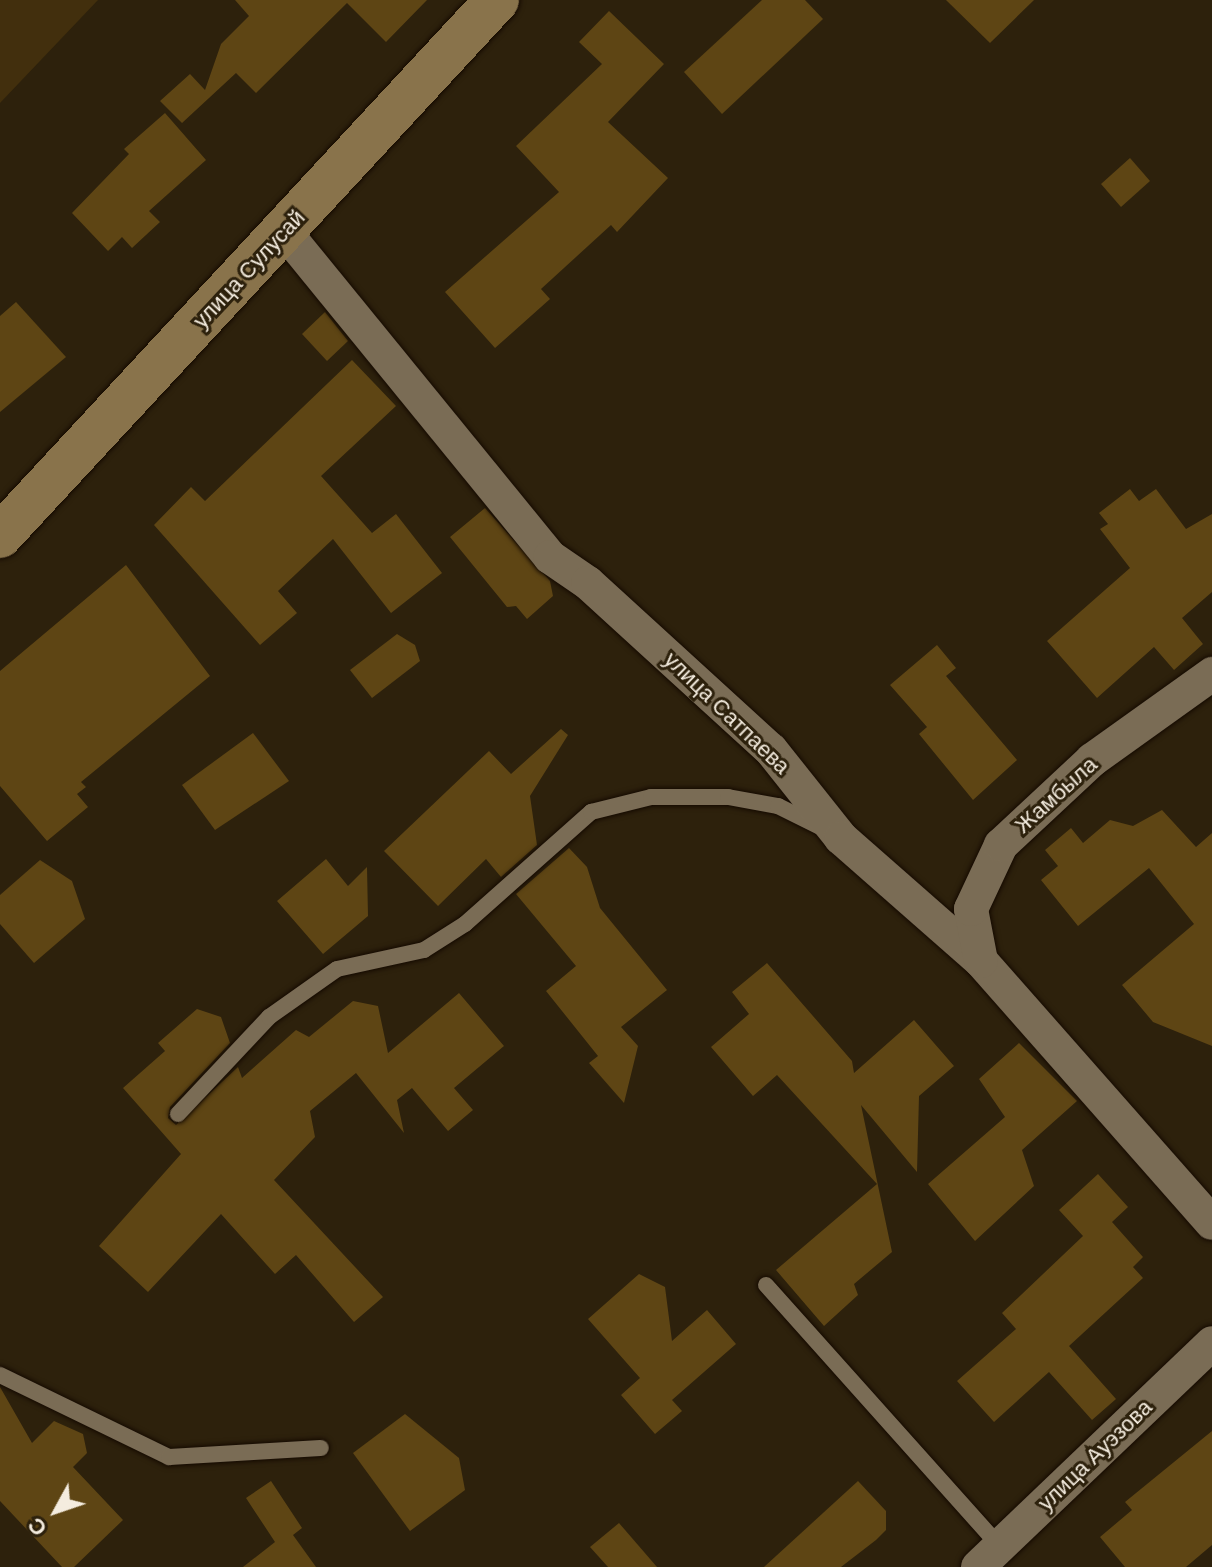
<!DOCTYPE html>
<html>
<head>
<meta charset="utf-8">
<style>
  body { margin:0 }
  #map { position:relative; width:1212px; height:1567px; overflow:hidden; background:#2d210c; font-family:"DM Sans",sans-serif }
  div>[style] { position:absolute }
  .green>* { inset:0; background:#422f0d }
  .building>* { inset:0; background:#5e4514 }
  .roads { filter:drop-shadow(0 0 2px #150a00) drop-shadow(0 0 2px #150a00) }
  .lane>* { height:16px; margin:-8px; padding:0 8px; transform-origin:8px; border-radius:8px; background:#7a6c55 }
  .street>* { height:34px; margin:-17px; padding:0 17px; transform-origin:17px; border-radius:17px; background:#7a6c55 }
  .secondary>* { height:44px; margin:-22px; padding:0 22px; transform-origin:22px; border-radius:22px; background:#89734b }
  span { translate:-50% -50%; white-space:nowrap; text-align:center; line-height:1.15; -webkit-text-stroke:6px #2d210c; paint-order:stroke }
  .street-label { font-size:22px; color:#f4ecdf }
  .north { position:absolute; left:16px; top:1471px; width:80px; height:80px; -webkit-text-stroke:6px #2d210c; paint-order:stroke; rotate:230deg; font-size:22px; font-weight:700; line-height:32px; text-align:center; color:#f4ecdf }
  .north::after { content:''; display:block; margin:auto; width:28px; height:36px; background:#f4ecdf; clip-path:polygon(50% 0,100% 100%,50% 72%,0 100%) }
</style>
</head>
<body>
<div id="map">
  <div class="green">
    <div style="clip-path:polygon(0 0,98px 0,0 103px)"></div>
  </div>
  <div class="building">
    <div style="clip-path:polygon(235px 0,427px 0,386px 42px,347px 3px,256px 93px,236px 73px,182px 123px,160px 101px,190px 74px,205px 90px,221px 44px,249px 16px)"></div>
    <div style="clip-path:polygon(762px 0,805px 0,823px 19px,722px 114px,684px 72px)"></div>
    <div style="clip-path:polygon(946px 0,1034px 0,990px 43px)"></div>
    <div style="clip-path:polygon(609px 11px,664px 64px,608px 122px,668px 178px,617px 232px,611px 225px,541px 289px,550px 299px,495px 348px,445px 292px,559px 192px,516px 146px,602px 64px,579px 42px)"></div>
    <div style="clip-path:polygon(165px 113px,206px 160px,149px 211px,160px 222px,132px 248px,122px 237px,108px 251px,72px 213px,129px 154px,124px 149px)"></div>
    <div style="clip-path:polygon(1130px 158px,1150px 181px,1121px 207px,1101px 184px)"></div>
    <div style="clip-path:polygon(16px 302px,66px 357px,0 412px,0 316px)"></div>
    <div style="clip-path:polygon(325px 312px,348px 341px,327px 361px,302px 334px)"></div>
    <div style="clip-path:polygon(352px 360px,396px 406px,321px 476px,372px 533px,396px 514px,442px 573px,391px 613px,333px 539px,278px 591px,297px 613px,260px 645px,154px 525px,191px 487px,205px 501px)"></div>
    <div style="clip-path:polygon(1130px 489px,1139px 501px,1156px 489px,1186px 529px,1212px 514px,1212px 592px,1182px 618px,1203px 644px,1174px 670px,1154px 647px,1097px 698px,1047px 641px,1130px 568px,1100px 529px,1108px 524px,1099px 513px)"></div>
    <div style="clip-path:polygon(485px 508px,550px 581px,553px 596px,527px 619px,516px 606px,507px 607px,450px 537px)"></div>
    <div style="clip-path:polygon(126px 565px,210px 676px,81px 782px,86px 787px,77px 794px,88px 807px,47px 841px,0 786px,0 671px)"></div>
    <div style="clip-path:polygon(397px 634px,415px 645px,420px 661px,372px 698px,350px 670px)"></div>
    <div style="clip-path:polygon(937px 645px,956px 668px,946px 676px,1017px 760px,973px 800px,919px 734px,927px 727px,890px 685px)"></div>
    <div style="clip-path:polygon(561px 729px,568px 735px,530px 796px,537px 845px,501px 877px,486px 859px,438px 906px,384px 851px,489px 751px,511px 774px)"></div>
    <div style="clip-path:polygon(253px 733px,289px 781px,215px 830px,182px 785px)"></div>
    <div style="clip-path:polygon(1162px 810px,1196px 847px,1212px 833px,1212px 1046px,1153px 1022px,1122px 985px,1194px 924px,1149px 868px,1078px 926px,1041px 880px,1058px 866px,1045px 850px,1071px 828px,1083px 843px,1110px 820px,1133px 826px)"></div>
    <div style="clip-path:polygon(569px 848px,587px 867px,600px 908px,667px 990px,621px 1027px,638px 1046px,624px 1103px,589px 1063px,598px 1056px,546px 991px,576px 966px,516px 894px)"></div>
    <div style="clip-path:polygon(326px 859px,348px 886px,367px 867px,368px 916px,323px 954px,277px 901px)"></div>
    <div style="clip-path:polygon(40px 860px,72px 881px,85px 919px,34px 963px,0 924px,0 895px)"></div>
    <div style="clip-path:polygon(767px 963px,852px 1061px,854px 1073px,914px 1020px,954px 1066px,919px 1096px,917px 1172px,861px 1105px,892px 1252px,854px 1284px,858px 1295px,824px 1326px,776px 1270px,877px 1184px,777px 1075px,753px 1096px,711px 1047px,749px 1014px,732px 992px)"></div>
    <div style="clip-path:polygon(459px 993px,504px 1046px,454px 1088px,473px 1110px,448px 1131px,412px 1088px,397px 1100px,404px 1133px,356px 1073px,310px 1111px,315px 1137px,274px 1180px,383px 1297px,354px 1322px,296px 1255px,275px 1274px,221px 1214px,148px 1292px,99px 1246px,181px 1154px,123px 1088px,165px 1051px,158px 1043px,197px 1009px,221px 1017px,230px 1043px,170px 1107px,168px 1118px,176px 1125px,238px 1067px,242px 1078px,296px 1030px,309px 1037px,353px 1001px,378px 1006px,388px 1053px)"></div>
    <div style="clip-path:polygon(1019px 1043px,1077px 1101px,1022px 1150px,1034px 1186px,975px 1241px,928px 1184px,1005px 1117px,979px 1079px)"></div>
    <div style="clip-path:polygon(1098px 1174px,1128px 1207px,1112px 1222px,1143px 1257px,1133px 1267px,1143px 1278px,1069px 1346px,1116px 1399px,1092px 1420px,1049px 1372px,994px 1422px,957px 1381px,1016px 1329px,1002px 1313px,1083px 1236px,1059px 1210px)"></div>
    <div style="clip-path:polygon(639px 1274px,665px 1287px,672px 1341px,707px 1310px,736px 1344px,672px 1400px,682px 1411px,655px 1434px,621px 1395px,640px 1378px,588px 1319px)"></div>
    <div style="clip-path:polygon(0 1387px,32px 1443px,54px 1421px,83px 1434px,87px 1453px,73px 1467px,123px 1520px,74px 1567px,62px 1567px,0 1501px)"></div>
    <div style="clip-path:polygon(405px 1414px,459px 1458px,465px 1490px,410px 1531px,353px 1453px)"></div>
    <div style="clip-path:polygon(1212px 1431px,1212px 1545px,1186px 1567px,1125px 1567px,1100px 1537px,1132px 1510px,1125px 1502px)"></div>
    <div style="clip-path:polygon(271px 1481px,302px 1528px,293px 1535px,316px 1567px,243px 1567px,275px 1542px,246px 1498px)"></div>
    <div style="clip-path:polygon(858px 1481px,886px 1511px,886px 1530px,876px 1540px,841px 1567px,764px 1567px)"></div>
    <div style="clip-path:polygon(619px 1523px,657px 1567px,608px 1567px,590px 1547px)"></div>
  </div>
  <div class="roads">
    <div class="lane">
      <div style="left:178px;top:1114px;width:133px;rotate:-46.8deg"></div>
      <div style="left:269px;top:1017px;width:83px;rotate:-35.2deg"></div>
      <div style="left:337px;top:969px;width:89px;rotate:-12.3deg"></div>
      <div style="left:424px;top:950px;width:49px;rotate:-32.4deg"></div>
      <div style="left:465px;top:924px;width:169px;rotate:-41.6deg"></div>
      <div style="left:591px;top:812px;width:62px;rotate:-14deg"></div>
      <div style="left:651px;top:797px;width:77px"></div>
      <div style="left:728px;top:797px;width:51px;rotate:10.2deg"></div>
      <div style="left:778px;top:806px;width:49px;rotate:26.6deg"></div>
      <div style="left:766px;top:1285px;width:350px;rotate:48.2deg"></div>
      <div style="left:0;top:1375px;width:188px;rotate:25.9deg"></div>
      <div style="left:169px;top:1457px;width:152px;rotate:-3.4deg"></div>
    </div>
    <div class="street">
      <div style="left:285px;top:232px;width:419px;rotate:50.8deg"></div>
      <div style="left:550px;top:557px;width:46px;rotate:34.4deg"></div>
      <div style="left:588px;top:583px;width:248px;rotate:42.4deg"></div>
      <div style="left:771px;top:750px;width:112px;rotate:51.5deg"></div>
      <div style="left:841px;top:838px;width:186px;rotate:41.3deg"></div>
      <div style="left:981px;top:961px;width:349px;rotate:48.6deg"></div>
      <div style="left:981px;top:961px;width:53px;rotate:-100.9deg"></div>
      <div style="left:971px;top:909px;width:71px;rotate:-64.9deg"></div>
      <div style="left:1001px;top:845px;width:125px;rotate:-43deg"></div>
      <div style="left:1092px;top:760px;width:148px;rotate:-35.6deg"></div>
      <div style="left:978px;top:1567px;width:324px;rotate:-43.7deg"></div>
    </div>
    <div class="secondary">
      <div style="left:0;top:536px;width:731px;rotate:-47.16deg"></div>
    </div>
  </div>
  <div class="street-label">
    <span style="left:249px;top:269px;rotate:-47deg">улица Сулусай</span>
    <span style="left:727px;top:713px;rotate:44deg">улица Сатпаева</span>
    <span style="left:1056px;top:795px;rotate:-42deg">Жамбыла</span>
    <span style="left:1095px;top:1455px;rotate:-44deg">улица Ауэзова</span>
  </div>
  <div class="north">С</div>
</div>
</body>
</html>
